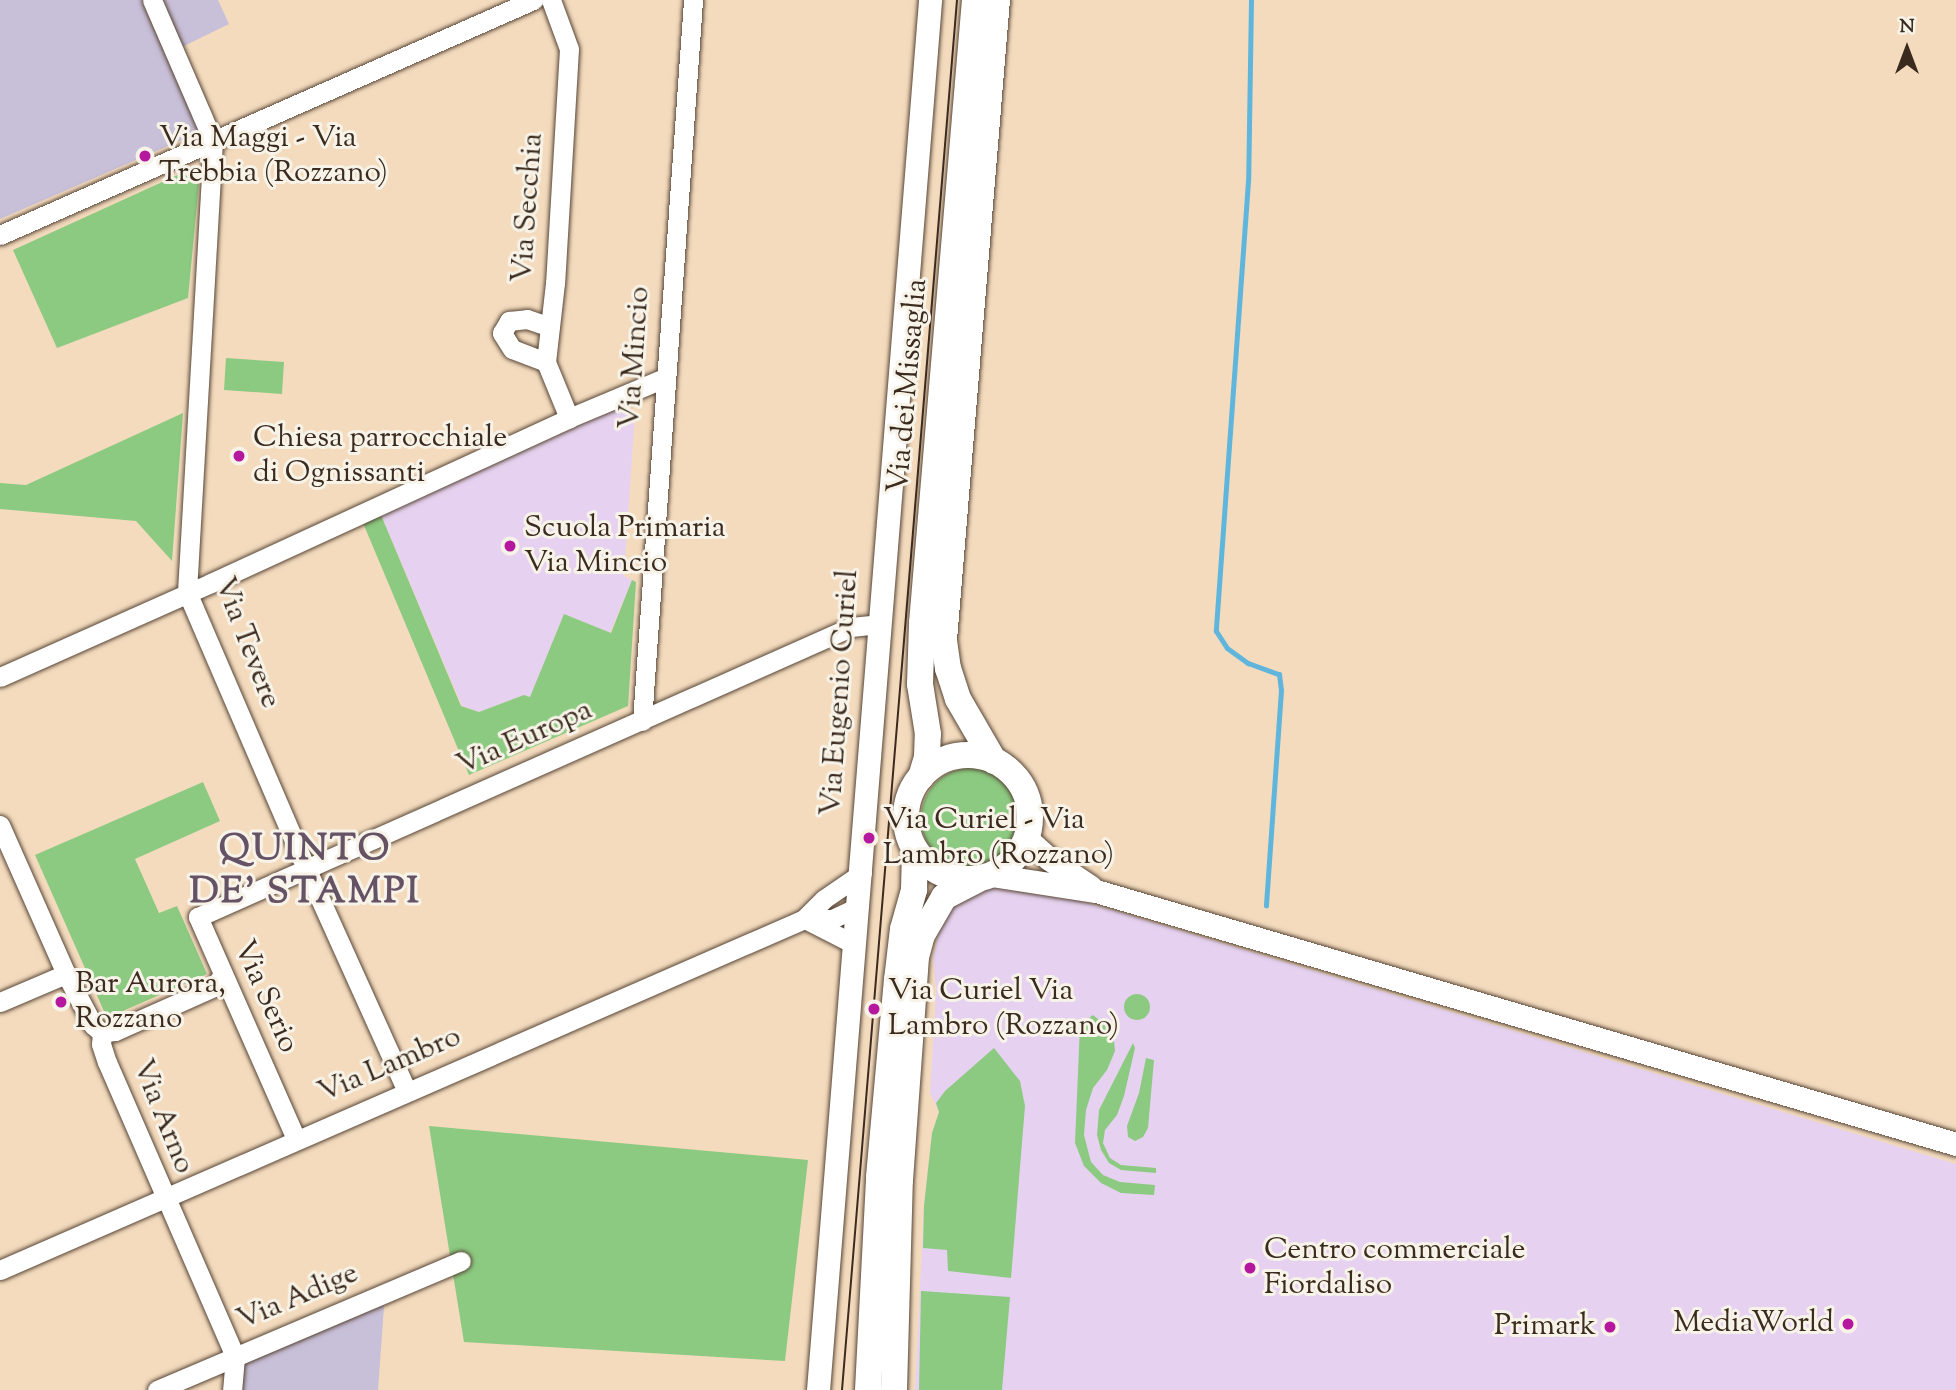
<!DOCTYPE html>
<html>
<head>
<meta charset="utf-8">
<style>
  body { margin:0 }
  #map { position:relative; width:1956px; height:1390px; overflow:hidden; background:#f4dbbe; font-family:"Sorts Mill Goudy",serif }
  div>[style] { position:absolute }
  .built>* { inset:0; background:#e6d2f0 }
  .industrial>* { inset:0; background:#c8bfd8 }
  .green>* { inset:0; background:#8cca81 }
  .round { border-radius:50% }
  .stream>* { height:5px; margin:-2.5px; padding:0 2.5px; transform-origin:2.5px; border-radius:2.5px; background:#60b5dc }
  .roads { filter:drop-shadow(0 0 2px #574536) drop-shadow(0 0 2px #574536) }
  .minor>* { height:19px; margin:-9.5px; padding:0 9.5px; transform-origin:9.5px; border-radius:9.5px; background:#fff }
  .tertiary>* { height:23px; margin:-11.5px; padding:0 11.5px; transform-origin:11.5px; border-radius:11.5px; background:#fff }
  .secondary>* { height:26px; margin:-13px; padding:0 13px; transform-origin:13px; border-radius:13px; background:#fff }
  .secondary>.ring { margin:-13px; padding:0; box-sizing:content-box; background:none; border:26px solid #fff; border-radius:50% }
  .tram>* { height:2px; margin:-1px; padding:0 1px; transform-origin:1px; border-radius:1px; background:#3b2a1e }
  .dots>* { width:19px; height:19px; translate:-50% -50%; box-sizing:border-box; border:4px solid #f7f3e8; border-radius:50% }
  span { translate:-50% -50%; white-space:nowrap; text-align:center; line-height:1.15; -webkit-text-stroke:6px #f7f3e8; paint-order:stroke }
  .poi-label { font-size:30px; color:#3b2a1e }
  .left { translate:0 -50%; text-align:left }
  .right { translate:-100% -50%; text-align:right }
  .street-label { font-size:30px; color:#3b2a1e }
  .district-label { font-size:37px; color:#655264; font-weight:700; letter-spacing:2px }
  .north { position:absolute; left:1872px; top:14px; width:70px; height:70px; -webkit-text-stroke:5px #f7f3e8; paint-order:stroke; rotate:0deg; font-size:19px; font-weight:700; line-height:28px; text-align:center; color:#3b2a1e }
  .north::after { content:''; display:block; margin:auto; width:24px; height:32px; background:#3b2a1e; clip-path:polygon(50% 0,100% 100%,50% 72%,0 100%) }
</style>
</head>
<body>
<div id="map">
  <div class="built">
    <div style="clip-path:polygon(622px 406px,635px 413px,624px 576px,632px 580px,610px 633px,564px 614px,530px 697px,524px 695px,479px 712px,462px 706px,381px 515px)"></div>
    <div style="clip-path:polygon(996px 884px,1033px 886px,1956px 1164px,1956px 1390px,915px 1390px,924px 1206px,932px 1133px,939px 1112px,930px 1093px,936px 990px,933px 958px,940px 926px,953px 903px,975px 890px)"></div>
  </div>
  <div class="industrial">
    <div style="clip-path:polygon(0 0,145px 0,200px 132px,0 219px)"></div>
    <div style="clip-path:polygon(152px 0,218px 0,229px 24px,174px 51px)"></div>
    <div style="clip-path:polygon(385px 1293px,378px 1390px,232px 1390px,235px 1357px)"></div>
  </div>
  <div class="green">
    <div style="clip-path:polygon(182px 173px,199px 183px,188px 298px,57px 348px,13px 250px)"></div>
    <div style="clip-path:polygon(226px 358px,284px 362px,282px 394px,224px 390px)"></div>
    <div style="clip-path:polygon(183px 413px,172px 561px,136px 521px,0 509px,0 483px,26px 485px)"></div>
    <div style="clip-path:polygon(381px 515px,461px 706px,479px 712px,524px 695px,530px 697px,564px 614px,611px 633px,632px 580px,636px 582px,628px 706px,469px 775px,363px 523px)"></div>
    <div class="round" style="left:921px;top:768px;width:100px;height:100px"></div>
    <div style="clip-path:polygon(203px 782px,220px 821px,135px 859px,159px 913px,177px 906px,207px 974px,107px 1018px,35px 855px)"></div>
    <div class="round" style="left:1124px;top:994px;width:26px;height:26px"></div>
    <div style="clip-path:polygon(1093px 1015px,1106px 1026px,1114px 1041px,1115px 1051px,1107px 1070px,1093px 1088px,1086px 1110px,1084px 1135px,1091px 1162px,1103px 1175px,1120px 1182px,1155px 1185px,1154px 1195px,1121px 1193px,1101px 1183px,1084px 1166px,1075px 1143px,1080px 1025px)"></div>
    <div style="clip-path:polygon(1133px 1043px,1135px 1048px,1124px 1096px,1117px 1115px,1105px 1130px,1103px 1143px,1110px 1158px,1121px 1165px,1156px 1168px,1156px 1173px,1121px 1170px,1109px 1163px,1101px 1150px,1097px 1135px,1099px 1110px)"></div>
    <div style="clip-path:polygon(994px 1048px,1020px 1081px,1025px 1106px,1011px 1278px,948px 1271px,947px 1250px,923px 1248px,924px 1206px,932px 1133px,939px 1112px,936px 1103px,945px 1091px)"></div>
    <div style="clip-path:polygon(1146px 1058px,1154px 1060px,1148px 1128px,1143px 1137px,1135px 1141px,1128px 1137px,1127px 1126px,1139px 1093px)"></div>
    <div style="clip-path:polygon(429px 1126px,808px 1160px,785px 1361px,464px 1342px)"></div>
    <div style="clip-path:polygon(921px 1291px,1010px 1297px,1002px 1390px,919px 1390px)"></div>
  </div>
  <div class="stream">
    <div style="left:1251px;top:0;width:181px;rotate:90.9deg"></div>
    <div style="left:1248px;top:181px;width:451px;rotate:94.1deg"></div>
    <div style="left:1216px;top:631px;width:20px;rotate:57deg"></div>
    <div style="left:1227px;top:648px;width:26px;rotate:36deg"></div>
    <div style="left:1248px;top:663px;width:33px;rotate:20deg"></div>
    <div style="left:1279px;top:674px;width:16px;rotate:83deg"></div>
    <div style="left:1281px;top:690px;width:216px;rotate:94deg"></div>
  </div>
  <div class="roads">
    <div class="minor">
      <div style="left:152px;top:0;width:154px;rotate:66.6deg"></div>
      <div style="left:213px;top:141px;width:452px;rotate:93.3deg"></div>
      <div style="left:187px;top:592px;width:303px;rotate:66.7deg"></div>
      <div style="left:307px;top:870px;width:243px;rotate:65.7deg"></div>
      <div style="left:551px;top:0;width:52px;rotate:69.8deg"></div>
      <div style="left:569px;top:49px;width:234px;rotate:93.4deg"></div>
      <div style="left:555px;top:283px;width:80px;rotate:96.5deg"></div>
      <div style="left:546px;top:362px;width:61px;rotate:67.7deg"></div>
      <div style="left:0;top:235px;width:583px;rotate:-23.79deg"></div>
      <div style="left:546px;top:362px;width:36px;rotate:-159deg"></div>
      <div style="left:512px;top:349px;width:19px;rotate:-122deg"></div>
      <div style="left:502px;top:333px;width:14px;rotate:-60deg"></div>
      <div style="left:509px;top:321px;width:18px;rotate:-6deg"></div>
      <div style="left:527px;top:319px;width:24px;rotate:19deg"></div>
      <div style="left:0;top:677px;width:231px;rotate:-24deg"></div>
      <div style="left:211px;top:583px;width:394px;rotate:-24.7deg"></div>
      <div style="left:569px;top:418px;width:103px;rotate:-22.8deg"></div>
      <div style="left:642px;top:721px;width:723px;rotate:-85.95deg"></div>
      <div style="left:0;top:825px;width:163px;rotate:66.1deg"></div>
      <div style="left:66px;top:974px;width:58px;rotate:62.1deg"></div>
      <div style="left:93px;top:1025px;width:12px;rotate:42deg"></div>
      <div style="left:804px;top:919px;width:28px;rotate:-45deg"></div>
      <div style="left:824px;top:899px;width:46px;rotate:-34.4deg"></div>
      <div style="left:809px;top:921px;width:51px;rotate:27.1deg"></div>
      <div style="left:0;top:1002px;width:72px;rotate:-23deg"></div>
      <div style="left:102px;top:1033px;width:11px;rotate:95deg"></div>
      <div style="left:101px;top:1044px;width:19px;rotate:72deg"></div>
      <div style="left:107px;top:1062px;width:322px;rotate:66.5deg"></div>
      <div style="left:235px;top:1357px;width:33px;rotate:95deg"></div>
      <div style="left:102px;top:1033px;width:13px;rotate:-9deg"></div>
      <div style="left:115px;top:1031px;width:108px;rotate:-24deg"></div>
      <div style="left:214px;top:987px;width:14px;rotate:-54deg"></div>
      <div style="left:296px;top:1139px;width:243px;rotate:-113.8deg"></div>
      <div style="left:198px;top:917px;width:714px;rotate:-23.95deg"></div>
      <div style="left:851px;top:627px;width:28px;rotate:-6deg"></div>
      <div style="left:0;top:1270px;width:877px;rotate:-23.58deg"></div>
      <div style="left:804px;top:919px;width:28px"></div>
      <div style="left:832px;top:919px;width:29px;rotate:-25deg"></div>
      <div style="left:157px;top:1390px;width:330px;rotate:-23deg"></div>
    </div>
    <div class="tertiary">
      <div style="left:1026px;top:838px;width:31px;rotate:42deg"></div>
      <div style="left:1049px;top:859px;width:50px;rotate:33.7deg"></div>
      <div style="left:991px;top:875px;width:106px;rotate:8.7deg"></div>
      <div style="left:1096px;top:891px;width:896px;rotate:16.39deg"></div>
      <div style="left:818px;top:1390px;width:1395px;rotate:-85.39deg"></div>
    </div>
    <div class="secondary">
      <div class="ring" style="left:906px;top:755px;width:98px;height:98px"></div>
      <div style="left:994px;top:761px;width:72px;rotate:-120.1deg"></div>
      <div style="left:958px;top:699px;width:32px;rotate:-108deg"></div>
      <div style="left:948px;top:669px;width:29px;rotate:-98deg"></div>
      <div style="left:944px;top:640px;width:642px;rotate:-85.27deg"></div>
      <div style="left:921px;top:777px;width:21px;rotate:-73deg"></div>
      <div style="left:927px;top:757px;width:23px;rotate:-88deg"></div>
      <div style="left:928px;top:734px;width:51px;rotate:-99.1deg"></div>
      <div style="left:920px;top:684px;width:61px;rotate:-88.1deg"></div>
      <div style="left:922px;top:623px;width:625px;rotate:-85.14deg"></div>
      <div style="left:868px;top:1390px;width:213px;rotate:-87deg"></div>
      <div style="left:879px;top:1177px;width:198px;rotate:-84.8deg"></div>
      <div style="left:897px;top:980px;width:51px;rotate:-83.3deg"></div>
      <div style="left:903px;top:929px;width:41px;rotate:-74.2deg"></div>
      <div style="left:914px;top:890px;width:40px;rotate:-88.6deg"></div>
      <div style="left:894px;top:1390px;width:210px;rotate:-88.4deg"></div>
      <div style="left:900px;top:1180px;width:224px;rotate:-85.9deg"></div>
      <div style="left:916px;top:957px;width:23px;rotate:-75deg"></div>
      <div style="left:922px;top:935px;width:44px;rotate:-59.9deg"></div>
      <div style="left:944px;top:897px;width:42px;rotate:-27.2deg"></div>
    </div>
  </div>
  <div class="tram">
    <div style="left:842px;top:1390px;width:1395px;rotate:-85.27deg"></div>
  </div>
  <div class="dots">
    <div style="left:145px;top:156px;background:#b5179e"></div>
    <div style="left:239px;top:456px;background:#b5179e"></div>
    <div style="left:510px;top:546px;background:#b5179e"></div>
    <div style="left:869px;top:838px;background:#b5179e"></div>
    <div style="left:61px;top:1002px;background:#b5179e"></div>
    <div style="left:874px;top:1009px;background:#b5179e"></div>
    <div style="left:1250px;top:1268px;background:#b5179e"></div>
    <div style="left:1848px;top:1324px;background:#b5179e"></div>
    <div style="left:1610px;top:1327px;background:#b5179e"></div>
  </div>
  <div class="poi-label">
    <span class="left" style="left:159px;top:156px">Via Maggi - Via<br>Trebbia (Rozzano)</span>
    <span class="left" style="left:253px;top:456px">Chiesa parrocchiale<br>di Ognissanti</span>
    <span class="left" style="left:524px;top:546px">Scuola Primaria<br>Via Mincio</span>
    <span class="left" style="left:883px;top:838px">Via Curiel - Via<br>Lambro (Rozzano)</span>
    <span class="left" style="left:75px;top:1002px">Bar Aurora,<br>Rozzano</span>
    <span class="left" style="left:888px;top:1009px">Via Curiel Via<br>Lambro (Rozzano)</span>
    <span class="left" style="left:1264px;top:1268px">Centro commerciale<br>Fiordaliso</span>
    <span class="right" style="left:1834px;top:1324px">MediaWorld</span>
    <span class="right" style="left:1596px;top:1327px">Primark</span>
  </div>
  <div class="street-label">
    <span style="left:529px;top:208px;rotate:-86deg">Via Secchia</span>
    <span style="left:636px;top:358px;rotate:-86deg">Via Mincio</span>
    <span style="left:909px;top:386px;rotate:-85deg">Via dei Missaglia</span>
    <span style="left:246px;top:643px;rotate:69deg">Via Tevere</span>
    <span style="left:841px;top:693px;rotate:-86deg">Via Eugenio Curiel</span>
    <span style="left:525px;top:739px;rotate:-24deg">Via Europa</span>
    <span style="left:265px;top:997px;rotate:66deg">Via Serio</span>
    <span style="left:390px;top:1066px;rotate:-23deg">Via Lambro</span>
    <span style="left:162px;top:1117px;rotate:68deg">Via Arno</span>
    <span style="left:298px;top:1298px;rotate:-23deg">Via Adige</span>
  </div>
  <div class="district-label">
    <span style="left:305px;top:872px">QUINTO<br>DE' STAMPI</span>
  </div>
  <div class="north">N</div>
</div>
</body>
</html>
